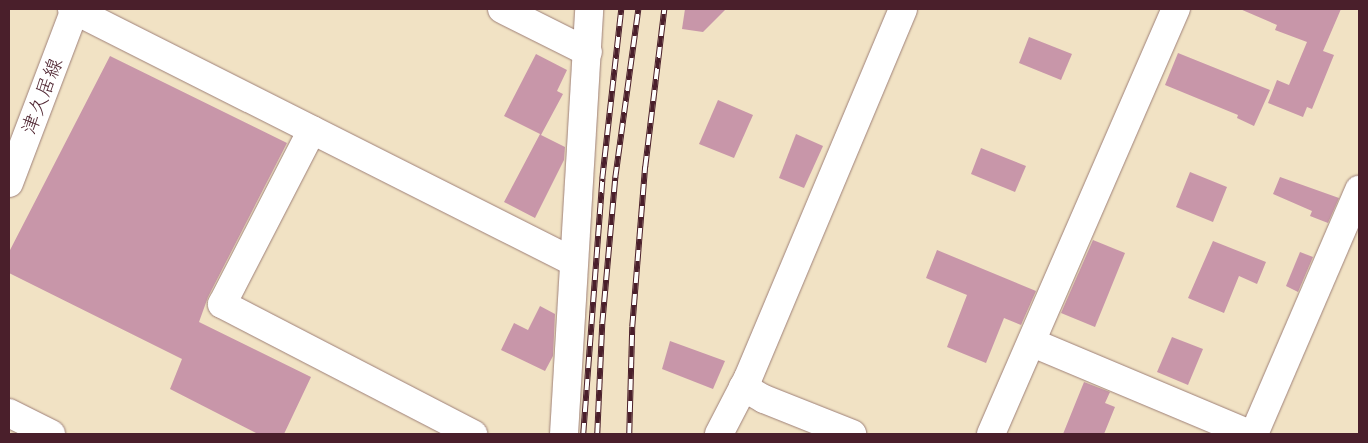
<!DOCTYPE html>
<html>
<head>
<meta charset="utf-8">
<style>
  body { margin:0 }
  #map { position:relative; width:1368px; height:443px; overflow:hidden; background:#f1e2c4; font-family:Caveat,"Klee One",sans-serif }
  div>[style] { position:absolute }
  .building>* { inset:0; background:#c896a9 }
  .roads { filter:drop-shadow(0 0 1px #9e8078) drop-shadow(0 0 1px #9e8078) }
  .minor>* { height:28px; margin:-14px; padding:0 14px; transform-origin:14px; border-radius:14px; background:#fff }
  .major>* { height:28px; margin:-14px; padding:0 14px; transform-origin:14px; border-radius:14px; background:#fff }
  .rail>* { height:5.5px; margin-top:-2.75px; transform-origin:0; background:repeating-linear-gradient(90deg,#fff 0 11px,#4a1f2b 0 22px); box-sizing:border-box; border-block:1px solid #4a1f2b }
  span { translate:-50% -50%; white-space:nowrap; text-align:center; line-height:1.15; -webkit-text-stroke:5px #fff; paint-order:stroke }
  .street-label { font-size:20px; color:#4a1f2b }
  .frame { position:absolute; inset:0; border:10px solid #4a1f2b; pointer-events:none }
</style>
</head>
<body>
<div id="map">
  <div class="building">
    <div style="clip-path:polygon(685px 9px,726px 9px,703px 32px,682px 29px)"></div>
    <div style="clip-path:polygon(1240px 9px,1341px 9px,1323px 51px,1334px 55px,1312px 109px,1307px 107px,1303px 117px,1268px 103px,1277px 80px,1289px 85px,1307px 42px,1275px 30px,1277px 25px)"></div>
    <div style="clip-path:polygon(1029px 37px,1072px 54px,1061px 80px,1019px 63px)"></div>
    <div style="clip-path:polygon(1178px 53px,1270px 90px,1254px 126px,1237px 118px,1238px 115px,1165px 85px)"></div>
    <div style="clip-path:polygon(536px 54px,567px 70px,557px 91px,563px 94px,541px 135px,565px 147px,564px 160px,535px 218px,504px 202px,540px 134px,504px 116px)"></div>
    <div style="clip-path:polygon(110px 56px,287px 143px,208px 297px,199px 322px,311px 377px,284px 434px,258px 434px,170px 389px,182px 359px,9px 273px,9px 252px)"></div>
    <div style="clip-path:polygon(718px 100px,753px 115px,734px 158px,699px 144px)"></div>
    <div style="clip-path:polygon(796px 134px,823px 146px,804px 188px,779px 178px)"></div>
    <div style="clip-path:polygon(981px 148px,1026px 166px,1015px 192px,971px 174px)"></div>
    <div style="clip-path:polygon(1190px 172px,1227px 187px,1213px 222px,1176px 207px)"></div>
    <div style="clip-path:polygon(1280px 177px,1339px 198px,1328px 223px,1310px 216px,1312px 211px,1273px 194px)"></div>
    <div style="clip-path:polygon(1093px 240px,1125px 253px,1095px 327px,1061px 313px)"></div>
    <div style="clip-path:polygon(1213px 241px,1266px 262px,1257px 284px,1239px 276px,1224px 313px,1188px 298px)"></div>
    <div style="clip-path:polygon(937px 250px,1036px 291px,1021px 325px,1004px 318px,986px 363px,947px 347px,967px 295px,926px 278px)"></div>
    <div style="clip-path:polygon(1300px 252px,1313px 257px,1298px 292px,1286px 286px)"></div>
    <div style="clip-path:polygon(540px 306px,555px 314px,553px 356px,545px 371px,501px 350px,514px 323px,528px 330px)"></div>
    <div style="clip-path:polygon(1172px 337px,1203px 349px,1188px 385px,1157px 372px)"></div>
    <div style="clip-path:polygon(670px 341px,725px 361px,713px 389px,662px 369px)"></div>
    <div style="clip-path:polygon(1084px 382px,1110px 392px,1105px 403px,1115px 407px,1104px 434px,1063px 434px)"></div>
  </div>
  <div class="roads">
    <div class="minor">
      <div style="left:72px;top:9px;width:562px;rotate:26.75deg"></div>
      <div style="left:502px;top:9px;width:96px;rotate:26.6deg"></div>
      <div style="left:312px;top:130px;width:196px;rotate:117.3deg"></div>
      <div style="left:222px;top:304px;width:283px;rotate:27.4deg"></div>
      <div style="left:1033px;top:343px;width:234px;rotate:22.8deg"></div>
      <div style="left:743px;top:387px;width:24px;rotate:30deg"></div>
      <div style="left:764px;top:399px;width:95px;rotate:21.7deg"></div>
      <div style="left:9px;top:413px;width:47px;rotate:26.6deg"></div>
      <div style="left:564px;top:434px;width:426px;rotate:-86.6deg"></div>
      <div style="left:719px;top:434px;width:63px;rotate:-62.6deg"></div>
      <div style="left:748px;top:378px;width:400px;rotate:-67.2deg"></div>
      <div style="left:991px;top:434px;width:464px;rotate:-66.5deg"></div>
      <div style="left:1254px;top:434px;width:266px;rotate:-66.7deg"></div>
    </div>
    <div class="major">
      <div style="left:9px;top:183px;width:186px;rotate:-69.2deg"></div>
    </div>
  </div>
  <div class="rail">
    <div style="left:583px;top:434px;width:256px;rotate:-85.7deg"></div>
    <div style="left:602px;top:179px;width:171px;rotate:-83.6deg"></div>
    <div style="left:597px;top:434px;width:110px;rotate:-87.4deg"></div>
    <div style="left:602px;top:324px;width:147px;rotate:-84.9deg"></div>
    <div style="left:615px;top:178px;width:171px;rotate:-82.2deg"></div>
    <div style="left:629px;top:434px;width:107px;rotate:-88.4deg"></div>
    <div style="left:632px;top:327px;width:161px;rotate:-85.4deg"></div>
    <div style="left:645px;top:167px;width:159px;rotate:-83.1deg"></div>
  </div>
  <div class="street-label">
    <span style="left:42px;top:96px;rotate:-69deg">津久居線</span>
  </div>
  <div class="frame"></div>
</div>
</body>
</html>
